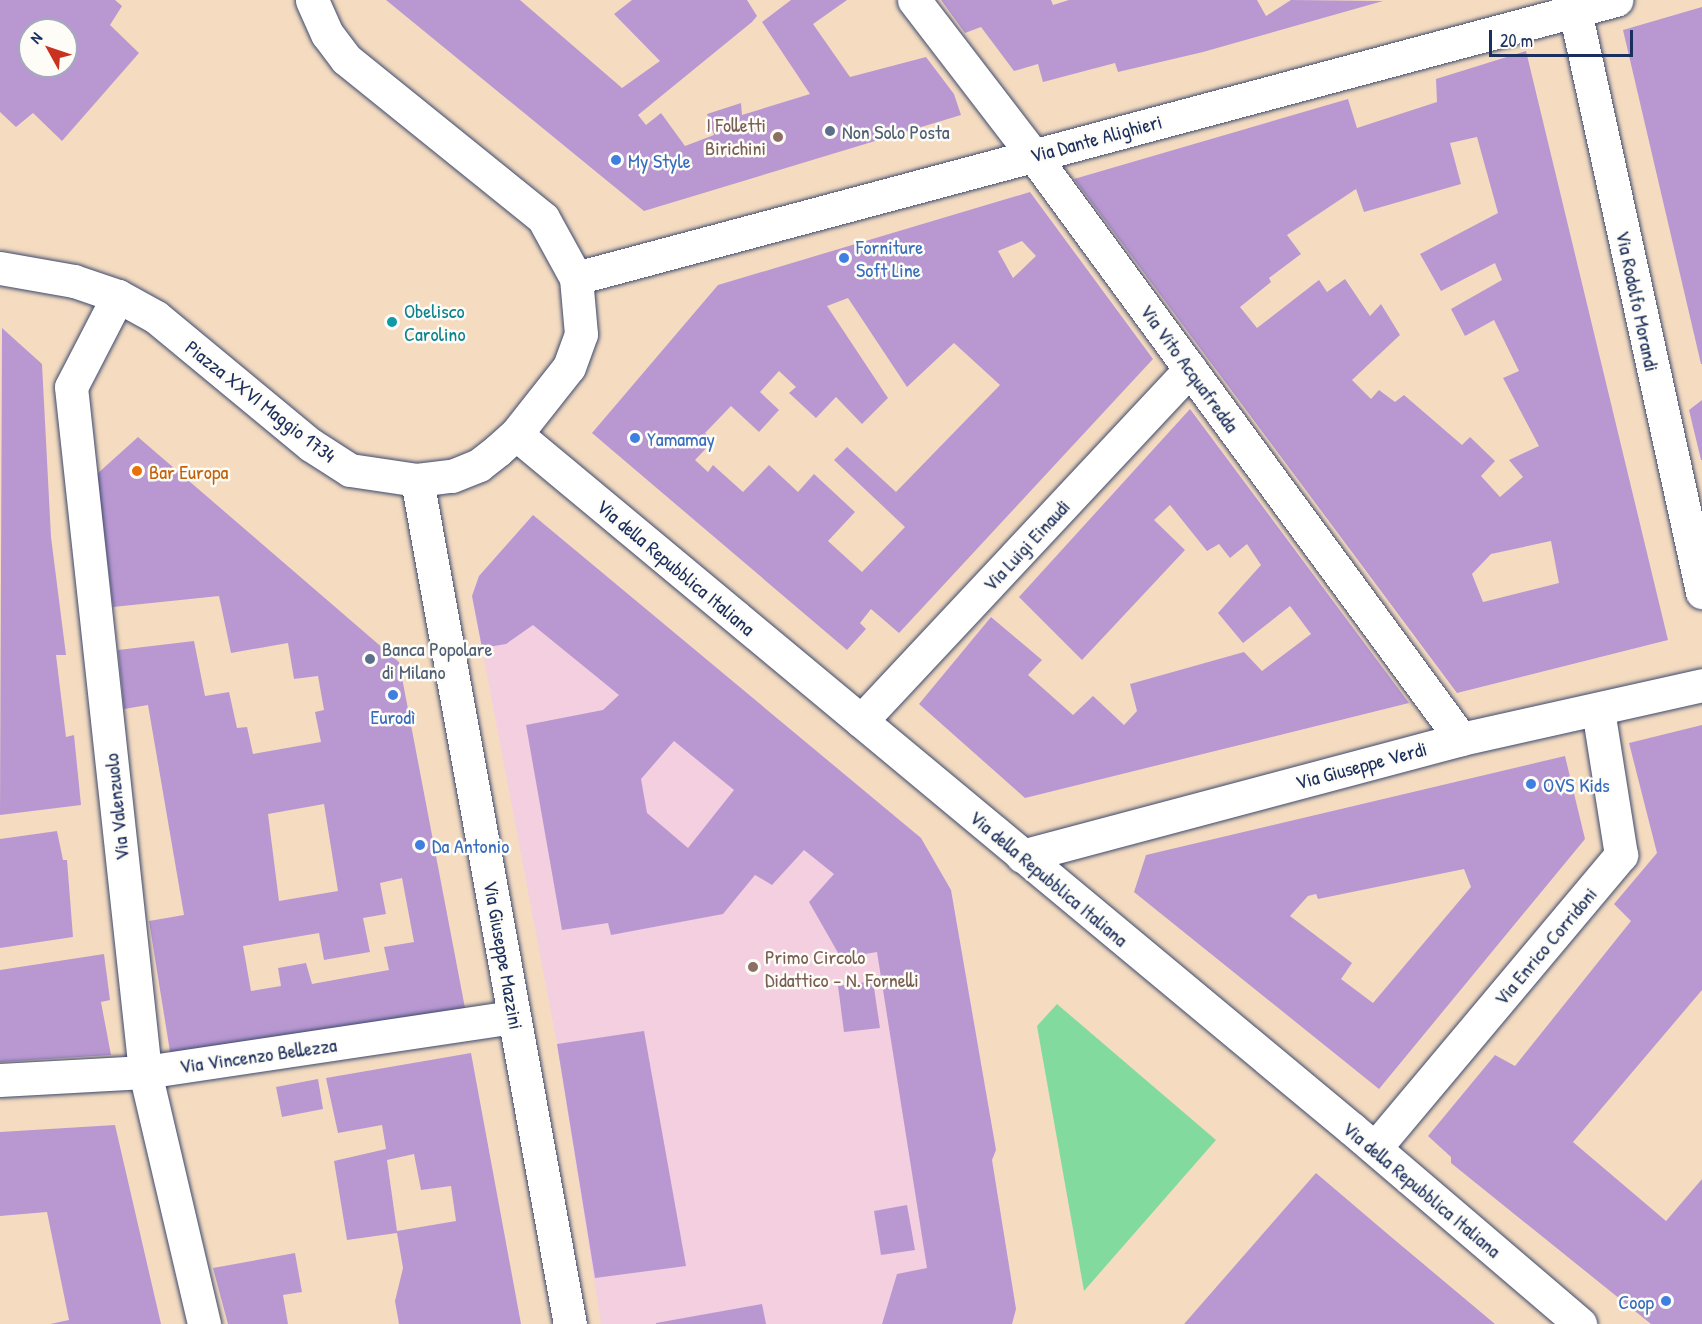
<!DOCTYPE html>
<html>
<head>
<meta charset="utf-8">
<style>
  body { margin:0 }
  #map { position:relative; width:1702px; height:1324px; overflow:hidden; background:#f5dcc1; font-family:"Patrick Hand",sans-serif }
  div>[style] { position:absolute }
  .built>* { inset:0; background:#f3cfe0 }
  .green>* { inset:0; background:#83da9f }
  .building>* { inset:0; background:#b998d2 }
  .roads { filter:drop-shadow(0 0 2px #3c496d) drop-shadow(0 0 2px #3c496d) }
  .minor>* { height:33px; margin:-16.5px; padding:0 16.5px; transform-origin:16.5px; border-radius:16.5px; background:#fff }
  .dots>* { width:16px; height:16px; translate:-50% -50%; box-sizing:border-box; border:3px solid #fdfcf7; border-radius:50% }
  span { translate:-50% -50%; white-space:nowrap; text-align:center; line-height:1.15; -webkit-text-stroke:5px #fdfcf7; paint-order:stroke }
  .education-label { font-size:20px; color:#785e54 }
  .right { translate:-100% -50%; text-align:right }
  .left { translate:0 -50%; text-align:left }
  .service-label { font-size:20px; color:#4e5e75 }
  .street-label { font-size:20px; color:#1b2f5e }
  .shop-label { font-size:20px; color:#366cbe }
  .culture-label { font-size:20px; color:#0d838f }
  .food-label { font-size:20px; color:#c56008 }
  .north { position:absolute; left:18px; top:18px; width:60px; height:60px; box-sizing:border-box; background:#fdfcf7; border:2px solid #a3aaba; border-radius:50%; rotate:310deg; font-size:16px; font-weight:700; line-height:24px; text-align:center; color:#1b2f5e }
  .north::after { content:''; display:block; margin:auto; width:21px; height:27px; background:#c8321e; clip-path:polygon(50% 0,100% 100%,50% 72%,0 100%) }
  .scale { position:absolute; left:1489px; top:30px; width:144px; height:27px; box-sizing:border-box; border:3px solid #1b2f5e; border-top:0; padding-left:8px; font-size:18px; line-height:21px; white-space:nowrap; color:#1b2f5e; -webkit-text-stroke:4px #fdfcf7; paint-order:stroke }
</style>
</head>
<body>
<div id="map">
  <div class="built">
    <div style="clip-path:polygon(533px 515px,921px 838px,951px 890px,996px 1150px,992px 1160px,1016px 1309px,1012px 1324px,601px 1324px,557px 1044px,472px 596px,479px 576px)"></div>
  </div>
  <div class="green">
    <div style="clip-path:polygon(1057px 1004px,1216px 1140px,1084px 1291px,1037px 1026px)"></div>
  </div>
  <div class="building">
    <div style="clip-path:polygon(evenodd,0 0,115px 0,122px 6px,110px 25px,139px 53px,62px 141px,33px 113px,16px 127px,0 112px,0 0,30px 30px,66px 30px,66px 66px,30px 66px,30px 30px)"></div>
    <div style="clip-path:polygon(386px 0,520px 0,622px 88px,660px 61px,614px 14px,632px 0,747px 0,757px 16px,752px 22px,638px 115px,646px 125px,661px 113px,685px 146px,714px 135px,707px 114px,741px 103px,742px 115px,810px 94px,762px 22px,791px 0,847px 0,813px 24px,850px 77px,926px 57px,954px 94px,961px 115px,644px 211px)"></div>
    <div style="clip-path:polygon(941px 0,1051px 0,1053px 5px,1069px 0,1257px 0,1266px 16px,1291px 0,1383px 1px,1203px 52px,1118px 72px,1115px 63px,1043px 82px,1038px 64px,1014px 71px,981px 27px,965px 33px)"></div>
    <div style="clip-path:polygon(1702px 7px,1702px 364px,1701px 364px,1623px 30px)"></div>
    <div style="clip-path:polygon(evenodd,1526px 51px,1668px 640px,1457px 693px,1074px 179px,1348px 99px,1357px 128px,1437px 102px,1436px 79px,1526px 51px,1477px 137px,1498px 213px,1420px 254px,1441px 291px,1495px 263px,1502px 280px,1451px 309px,1465px 336px,1494px 320px,1519px 371px,1503px 378px,1539px 446px,1509px 460px,1523px 477px,1500px 497px,1481px 476px,1495px 461px,1470px 437px,1462px 445px,1404px 395px,1395px 402px,1379px 390px,1371px 399px,1352px 380px,1400px 335px,1381px 304px,1370px 316px,1345px 279px,1327px 292px,1319px 280px,1257px 328px,1240px 307px,1271px 282px,1269px 278px,1301px 254px,1287px 235px,1356px 189px,1364px 212px,1461px 184px,1450px 143px,1477px 137px,1526px 51px,1551px 541px,1559px 583px,1483px 602px,1472px 574px,1491px 554px,1551px 541px)"></div>
    <div style="clip-path:polygon(evenodd,1030px 192px,1153px 359px,899px 633px,871px 609px,860px 623px,866px 629px,847px 650px,592px 433px,718px 285px,1030px 192px,1022px 241px,1036px 256px,1013px 278px,998px 251px,1022px 241px,1030px 192px,848px 298px,907px 387px,954px 343px,1000px 385px,896px 492px,847px 447px,834px 460px,905px 527px,862px 572px,828px 541px,855px 512px,814px 474px,798px 492px,769px 465px,743px 492px,713px 465px,708px 472px,695px 460px,714px 440px,705px 433px,731px 406px,759px 432px,779px 410px,760px 392px,779px 371px,796px 387px,789px 393px,816px 418px,836px 397px,862px 424px,888px 398px,827px 306px,848px 298px)"></div>
    <div style="clip-path:polygon(2px 328px,42px 364px,51px 537px,66px 655px,56px 655px,66px 737px,74px 735px,81px 805px,0 815px)"></div>
    <div style="clip-path:polygon(1702px 400px,1702px 460px,1701px 460px,1689px 410px)"></div>
    <div style="clip-path:polygon(1190px 409px,1409px 703px,1025px 798px,919px 704px,991px 617px,1042px 660px,1028px 675px,1073px 715px,1093px 696px,1124px 725px,1137px 711px,1130px 684px,1244px 652px,1262px 671px,1311px 634px,1290px 606px,1243px 643px,1218px 613px,1261px 565px,1247px 544px,1230px 558px,1219px 544px,1207px 551px,1170px 505px,1154px 520px,1185px 550px,1082px 660px,1019px 597px)"></div>
    <div style="clip-path:polygon(evenodd,138px 437px,399px 662px,465px 1008px,171px 1058px,149px 921px,184px 915px,148px 705px,124px 709px,118px 650px,194px 641px,205px 696px,229px 692px,237px 728px,247px 727px,253px 754px,321px 742px,315px 712px,324px 710px,318px 676px,294px 679px,288px 643px,231px 653px,219px 596px,113px 607px,97px 474px,138px 437px,324px 804px,338px 891px,279px 901px,268px 814px,324px 804px,138px 437px,402px 878px,414px 942px,384px 947px,389px 970px,312px 984px,306px 963px,278px 968px,281px 986px,251px 991px,243px 946px,319px 933px,324px 960px,370px 952px,363px 918px,386px 914px,380px 883px,402px 878px)"></div>
    <div style="clip-path:polygon(evenodd,533px 515px,921px 838px,951px 890px,996px 1150px,992px 1160px,1016px 1309px,1012px 1324px,882px 1324px,897px 1274px,927px 1268px,877px 952px,841px 958px,809px 902px,834px 874px,804px 850px,772px 885px,755px 875px,723px 914px,611px 935px,608px 923px,562px 930px,526px 725px,603px 710px,619px 695px,533px 625px,506px 644px,482px 648px,472px 596px,479px 576px,533px 515px,674px 741px,734px 790px,688px 848px,647px 813px,641px 779px,674px 741px)"></div>
    <div style="clip-path:polygon(1702px 725px,1702px 990px,1573px 1142px,1666px 1221px,1702px 1179px,1702px 1324px,1651px 1324px,1451px 1163px,1451px 1157px,1428px 1136px,1495px 1055px,1515px 1066px,1631px 921px,1614px 904px,1657px 853px,1629px 743px)"></div>
    <div style="clip-path:polygon(evenodd,1565px 756px,1585px 839px,1379px 1089px,1134px 892px,1146px 855px,1565px 756px,1464px 869px,1471px 887px,1373px 1003px,1341px 979px,1352px 963px,1290px 916px,1308px 896px,1316px 894px,1318px 899px,1464px 869px)"></div>
    <div style="clip-path:polygon(57px 831px,63px 860px,67px 860px,73px 937px,0 948px,0 839px)"></div>
    <div style="clip-path:polygon(104px 954px,110px 1000px,101px 1002px,111px 1055px,0 1062px,0 970px)"></div>
    <div style="clip-path:polygon(873px 981px,880px 1028px,844px 1032px,838px 986px)"></div>
    <div style="clip-path:polygon(644px 1031px,686px 1266px,595px 1278px,557px 1044px)"></div>
    <div style="clip-path:polygon(evenodd,471px 1053px,521px 1324px,399px 1324px,395px 1301px,403px 1268px,397px 1233px,347px 1240px,334px 1161px,386px 1149px,382px 1125px,338px 1133px,326px 1078px,471px 1053px,414px 1154px,421px 1190px,451px 1186px,456px 1221px,397px 1231px,387px 1160px,414px 1154px)"></div>
    <div style="clip-path:polygon(318px 1079px,323px 1109px,282px 1117px,276px 1087px)"></div>
    <div style="clip-path:polygon(115px 1125px,161px 1324px,50px 1324px,69px 1320px,47px 1212px,0 1216px,0 1132px)"></div>
    <div style="clip-path:polygon(1316px 1173px,1390px 1236px,1495px 1324px,1184px 1324px)"></div>
    <div style="clip-path:polygon(907px 1205px,915px 1250px,881px 1255px,874px 1211px)"></div>
    <div style="clip-path:polygon(295px 1253px,302px 1292px,283px 1295px,288px 1324px,228px 1324px,213px 1268px)"></div>
    <div style="clip-path:polygon(762px 1304px,766px 1324px,656px 1324px,656px 1323px)"></div>
  </div>
  <div class="roads">
    <div class="minor">
      <div style="left:914px;top:0;width:195px;rotate:52.5deg"></div>
      <div style="left:1033px;top:155px;width:724px;rotate:53.76deg"></div>
      <div style="left:1575px;top:11px;width:595px;rotate:77.67deg"></div>
      <div style="left:0;top:268px;width:75px;rotate:10deg"></div>
      <div style="left:74px;top:281px;width:46px;rotate:18.8deg"></div>
      <div style="left:118px;top:296px;width:43px;rotate:28.9deg"></div>
      <div style="left:156px;top:317px;width:201px;rotate:39.6deg"></div>
      <div style="left:311px;top:445px;width:46px;rotate:32.7deg"></div>
      <div style="left:350px;top:470px;width:68px;rotate:8.5deg"></div>
      <div style="left:417px;top:480px;width:35px;rotate:-7deg"></div>
      <div style="left:452px;top:476px;width:29px;rotate:-22deg"></div>
      <div style="left:479px;top:465px;width:24px;rotate:-38deg"></div>
      <div style="left:498px;top:450px;width:24px;rotate:-42deg"></div>
      <div style="left:516px;top:434px;width:85px;rotate:-51.7deg"></div>
      <div style="left:569px;top:367px;width:35px;rotate:-70deg"></div>
      <div style="left:581px;top:334px;width:56px;rotate:-95.1deg"></div>
      <div style="left:576px;top:278px;width:68px;rotate:-118.8deg"></div>
      <div style="left:543px;top:218px;width:253px;rotate:-141.1deg"></div>
      <div style="left:346px;top:59px;width:31px;rotate:-127deg"></div>
      <div style="left:327px;top:34px;width:37px;rotate:-114deg"></div>
      <div style="left:576px;top:278px;width:1077px;rotate:-14.97deg"></div>
      <div style="left:118px;top:296px;width:102px;rotate:117.3deg"></div>
      <div style="left:71px;top:387px;width:689px;rotate:83.83deg"></div>
      <div style="left:145px;top:1072px;width:259px;rotate:76.8deg"></div>
      <div style="left:516px;top:434px;width:1087px;rotate:39.74deg"></div>
      <div style="left:1352px;top:1129px;width:300px;rotate:40.5deg"></div>
      <div style="left:417px;top:480px;width:858px;rotate:79.73deg"></div>
      <div style="left:861px;top:721px;width:482px;rotate:-46.9deg"></div>
      <div style="left:1022px;top:856px;width:454px;rotate:-14.9deg"></div>
      <div style="left:1461px;top:739px;width:247px;rotate:-12.6deg"></div>
      <div style="left:0;top:1080px;width:145px;rotate:-3.2deg"></div>
      <div style="left:145px;top:1072px;width:373px;rotate:-8.5deg"></div>
      <div style="left:1375px;top:1148px;width:383px;rotate:-50deg"></div>
      <div style="left:1621px;top:855px;width:147px;rotate:-99deg"></div>
    </div>
  </div>
  <div class="dots">
    <div style="left:830px;top:131px;background:#5c6f8a"></div>
    <div style="left:778px;top:137px;background:#8d6e63"></div>
    <div style="left:616px;top:160px;background:#3f7fe0"></div>
    <div style="left:844px;top:258px;background:#3f7fe0"></div>
    <div style="left:392px;top:322px;background:#0f9aa8"></div>
    <div style="left:635px;top:438px;background:#3f7fe0"></div>
    <div style="left:137px;top:471px;background:#e8710a"></div>
    <div style="left:370px;top:659px;background:#5c6f8a"></div>
    <div style="left:393px;top:695px;background:#3f7fe0"></div>
    <div style="left:1531px;top:784px;background:#3f7fe0"></div>
    <div style="left:420px;top:845px;background:#3f7fe0"></div>
    <div style="left:753px;top:967px;background:#8d6e63"></div>
    <div style="left:1666px;top:1301px;background:#3f7fe0"></div>
  </div>
  <div class="education-label">
    <span class="right" style="left:766px;top:136px">I Folletti<br>Birichini</span>
    <span class="left" style="left:765px;top:968px">Primo Circolo<br>Didattico - N. Fornelli</span>
  </div>
  <div class="service-label">
    <span class="left" style="left:842px;top:131px">Non Solo Posta</span>
    <span class="left" style="left:382px;top:660px">Banca Popolare<br>di Milano</span>
  </div>
  <div class="street-label">
    <span style="left:1096px;top:138px;rotate:-15deg">Via Dante Alighieri</span>
    <span style="left:1638px;top:301px;rotate:78deg">Via Rodolfo Morandi</span>
    <span style="left:1190px;top:368px;rotate:54deg">Via Vito Acquafredda</span>
    <span style="left:261px;top:401px;rotate:38deg">Piazza XXVI Maggio 1734</span>
    <span style="left:1026px;top:545px;rotate:-47deg">Via Luigi Einaudi</span>
    <span style="left:676px;top:567px;rotate:40deg">Via della Repubblica Italiana</span>
    <span style="left:1361px;top:765px;rotate:-15deg">Via Giuseppe Verdi</span>
    <span style="left:116px;top:807px;rotate:-96deg">Via Valenzuolo</span>
    <span style="left:1049px;top:878px;rotate:40deg">Via della Repubblica Italiana</span>
    <span style="left:1545px;top:946px;rotate:-50deg">Via Enrico Corridoni</span>
    <span style="left:504px;top:955px;rotate:80deg">Via Giuseppe Mazzini</span>
    <span style="left:258px;top:1055px;rotate:-8deg">Via Vincenzo Bellezza</span>
    <span style="left:1422px;top:1189px;rotate:40deg">Via della Repubblica Italiana</span>
  </div>
  <div class="shop-label">
    <span class="left" style="left:628px;top:160px">My Style</span>
    <span class="left" style="left:856px;top:258px">Forniture<br>Soft Line</span>
    <span class="left" style="left:647px;top:438px">Yamamay</span>
    <span style="left:393px;top:716px">Eurodì</span>
    <span class="left" style="left:1543px;top:784px">OVS Kids</span>
    <span class="left" style="left:432px;top:845px">Da Antonio</span>
    <span class="right" style="left:1654px;top:1301px">Coop</span>
  </div>
  <div class="culture-label">
    <span class="left" style="left:404px;top:322px">Obelisco<br>Carolino</span>
  </div>
  <div class="food-label">
    <span class="left" style="left:149px;top:471px">Bar Europa</span>
  </div>
  <div class="north">N</div>
  <div class="scale">20 m</div>
</div>
</body>
</html>
